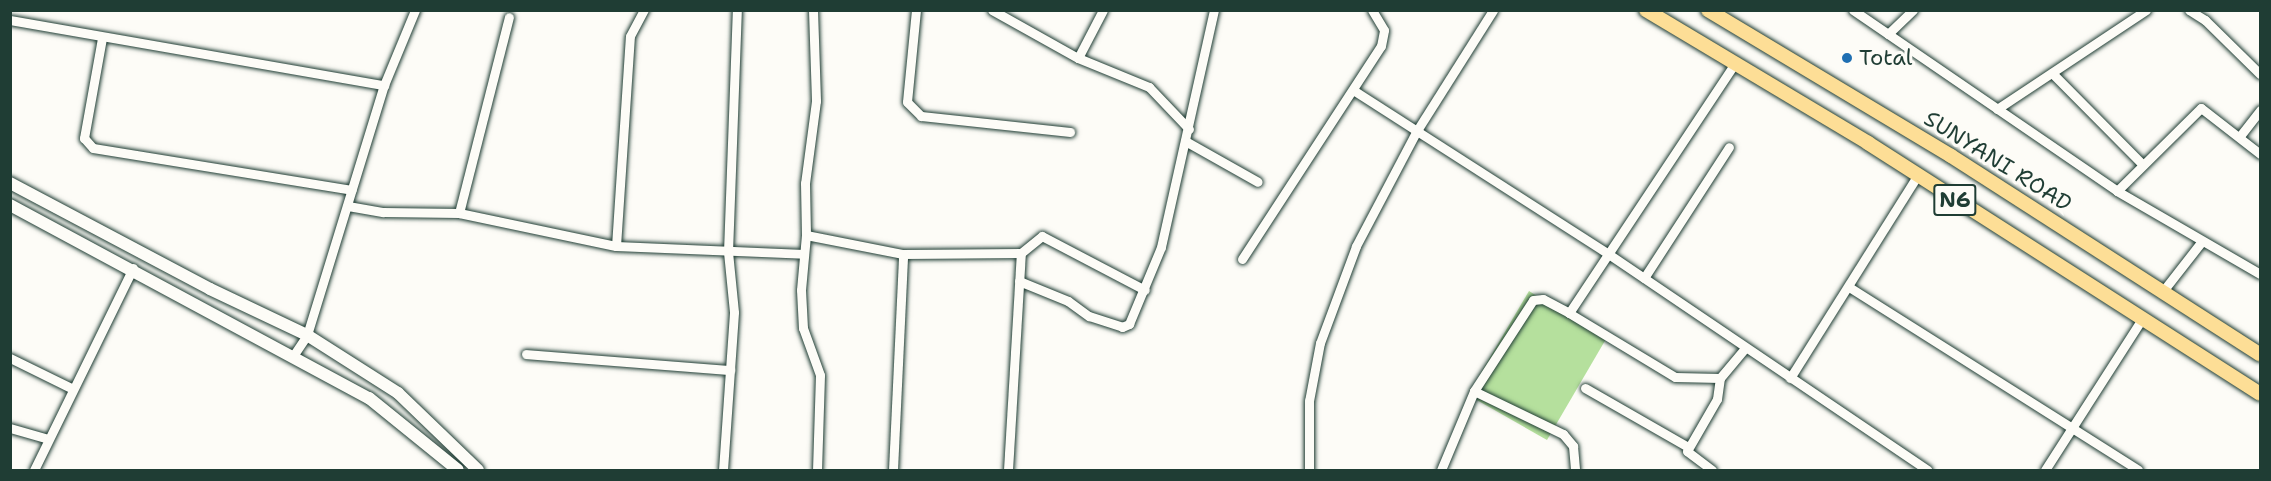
<!DOCTYPE html>
<html>
<head>
<meta charset="utf-8">
<style>
  body { margin:0 }
  #map { position:relative; width:2271px; height:481px; overflow:hidden; background:#fdfcf7; font-family:"Shantell Sans",sans-serif }
  div>[style] { position:absolute }
  .green>* { inset:0; background:#b5e09d }
  .roads { filter:drop-shadow(0 0 2px #1f3d34) drop-shadow(0 0 2px #1f3d34) }
  .street>* { height:9px; margin:-4.5px; padding:0 4.5px; transform-origin:4.5px; border-radius:4.5px; background:#fdfcf7 }
  .secondary>* { height:12px; margin:-6px; padding:0 6px; transform-origin:6px; border-radius:6px; background:#fdfcf7 }
  .primary>* { height:14px; margin:-7px; padding:0 7px; transform-origin:7px; border-radius:7px; background:#fdde96 }
  .dots>* { width:16px; height:16px; translate:-50% -50%; box-sizing:border-box; border:3px solid #fdfcf7; border-radius:50% }
  span { translate:-50% -50%; white-space:nowrap; text-align:center; line-height:1.15; -webkit-text-stroke:6px #fdfcf7; paint-order:stroke }
  .shield-label span { padding:2px 4px; background:#fdfcf7; border:2px solid; border-radius:4px; -webkit-text-stroke-width:0 }
  .shield-label { font-size:21px; color:#1f3d34; font-weight:700 }
  .poi-label { font-size:22px; color:#1f3d34 }
  .left { translate:0 -50%; text-align:left }
  .street-label { font-size:22px; color:#1f3d34 }
  .frame { position:absolute; inset:0; border:12px solid #1f3d34; pointer-events:none }
</style>
</head>
<body>
<div id="map">
  <div class="green">
    <div style="clip-path:polygon(1529px 291px,1606px 339px,1547px 440px,1468px 395px)"></div>
  </div>
  <div class="roads">
    <div class="street">
      <div style="left:813px;top:10px;width:91px;rotate:88.1deg"></div>
      <div style="left:816px;top:101px;width:83px;rotate:97.6deg"></div>
      <div style="left:805px;top:183px;width:52px;rotate:88.9deg"></div>
      <div style="left:806px;top:235px;width:55px;rotate:95.2deg"></div>
      <div style="left:801px;top:290px;width:38px;rotate:87deg"></div>
      <div style="left:803px;top:328px;width:50px;rotate:70.1deg"></div>
      <div style="left:820px;top:375px;width:95px;rotate:91.8deg"></div>
      <div style="left:916px;top:10px;width:92px;rotate:95.6deg"></div>
      <div style="left:907px;top:102px;width:20px;rotate:45deg"></div>
      <div style="left:921px;top:116px;width:150px;rotate:6.1deg"></div>
      <div style="left:992px;top:10px;width:98px;rotate:29.2deg"></div>
      <div style="left:1078px;top:58px;width:77px;rotate:22.2deg"></div>
      <div style="left:1149px;top:87px;width:58px;rotate:46.4deg"></div>
      <div style="left:1853px;top:10px;width:320px;rotate:34.4deg"></div>
      <div style="left:2117px;top:191px;width:165px;rotate:30.1deg"></div>
      <div style="left:2189px;top:10px;width:19px;rotate:32deg"></div>
      <div style="left:2205px;top:20px;width:77px;rotate:44.5deg"></div>
      <div style="left:10px;top:20px;width:380px;rotate:9.9deg"></div>
      <div style="left:1888px;top:34px;width:35px;rotate:-44deg"></div>
      <div style="left:102px;top:38px;width:102px;rotate:100.2deg"></div>
      <div style="left:84px;top:138px;width:13px;rotate:48deg"></div>
      <div style="left:93px;top:148px;width:262px;rotate:9.2deg"></div>
      <div style="left:1078px;top:58px;width:54px;rotate:-62.5deg"></div>
      <div style="left:2052px;top:73px;width:129px;rotate:45.3deg"></div>
      <div style="left:1353px;top:90px;width:302px;rotate:32.7deg"></div>
      <div style="left:1607px;top:253px;width:387px;rotate:34.1deg"></div>
      <div style="left:1997px;top:109px;width:179px;rotate:-33.6deg"></div>
      <div style="left:2240px;top:136px;width:33px;rotate:-52deg"></div>
      <div style="left:1187px;top:142px;width:81px;rotate:29.4deg"></div>
      <div style="left:2117px;top:191px;width:118px;rotate:-44.7deg"></div>
      <div style="left:2201px;top:108px;width:75px;rotate:37.9deg"></div>
      <div style="left:348px;top:206px;width:36px;rotate:10deg"></div>
      <div style="left:383px;top:212px;width:76px;rotate:0.8deg"></div>
      <div style="left:459px;top:213px;width:160px;rotate:11.9deg"></div>
      <div style="left:616px;top:246px;width:188px;rotate:2.4deg"></div>
      <div style="left:459px;top:213px;width:202px;rotate:-75.7deg"></div>
      <div style="left:806px;top:235px;width:99px;rotate:11.1deg"></div>
      <div style="left:903px;top:254px;width:118px;rotate:-0.5deg"></div>
      <div style="left:616px;top:246px;width:210px;rotate:-86.2deg"></div>
      <div style="left:630px;top:36px;width:30px;rotate:-62deg"></div>
      <div style="left:1242px;top:259px;width:254px;rotate:-56.9deg"></div>
      <div style="left:1381px;top:46px;width:16px;rotate:-79deg"></div>
      <div style="left:1384px;top:30px;width:23px;rotate:-121deg"></div>
      <div style="left:1644px;top:278px;width:156px;rotate:-57deg"></div>
      <div style="left:1019px;top:281px;width:53px;rotate:22.2deg"></div>
      <div style="left:1068px;top:301px;width:26px;rotate:36deg"></div>
      <div style="left:1089px;top:316px;width:35px;rotate:18deg"></div>
      <div style="left:1122px;top:327px;width:8px;rotate:-23deg"></div>
      <div style="left:1129px;top:324px;width:83px;rotate:-67.4deg"></div>
      <div style="left:1161px;top:247px;width:243px;rotate:-77.4deg"></div>
      <div style="left:1849px;top:287px;width:342px;rotate:32.3deg"></div>
      <div style="left:2163px;top:291px;width:63px;rotate:-52deg"></div>
      <div style="left:1569px;top:313px;width:300px;rotate:-56.4deg"></div>
      <div style="left:526px;top:354px;width:205px;rotate:4.5deg"></div>
      <div style="left:293px;top:356px;width:25px;rotate:-56deg"></div>
      <div style="left:307px;top:335px;width:262px;rotate:-72.9deg"></div>
      <div style="left:384px;top:85px;width:81px;rotate:-67.5deg"></div>
      <div style="left:10px;top:358px;width:70px;rotate:26.2deg"></div>
      <div style="left:1790px;top:378px;width:239px;rotate:-57.8deg"></div>
      <div style="left:1585px;top:388px;width:119px;rotate:29.8deg"></div>
      <div style="left:1474px;top:391px;width:99px;rotate:25.8deg"></div>
      <div style="left:1563px;top:434px;width:16px;rotate:50deg"></div>
      <div style="left:1573px;top:446px;width:24px;rotate:85deg"></div>
      <div style="left:10px;top:428px;width:40px;rotate:16deg"></div>
      <div style="left:34px;top:470px;width:225px;rotate:-63.9deg"></div>
      <div style="left:723px;top:470px;width:158px;rotate:-86deg"></div>
      <div style="left:734px;top:312px;width:60px;rotate:-95.7deg"></div>
      <div style="left:728px;top:252px;width:242px;rotate:-87.9deg"></div>
      <div style="left:893px;top:470px;width:216px;rotate:-87.3deg"></div>
      <div style="left:1008px;top:470px;width:217px;rotate:-86.6deg"></div>
      <div style="left:1021px;top:253px;width:27px;rotate:-39deg"></div>
      <div style="left:1042px;top:236px;width:116px;rotate:27.7deg"></div>
      <div style="left:1309px;top:470px;width:69px;rotate:-90deg"></div>
      <div style="left:1309px;top:401px;width:59px;rotate:-79.3deg"></div>
      <div style="left:1320px;top:343px;width:103px;rotate:-69.6deg"></div>
      <div style="left:1356px;top:246px;width:129px;rotate:-62.2deg"></div>
      <div style="left:1416px;top:132px;width:144px;rotate:-57.7deg"></div>
      <div style="left:1441px;top:470px;width:86px;rotate:-67.3deg"></div>
      <div style="left:1474px;top:391px;width:108px;rotate:-57deg"></div>
      <div style="left:1533px;top:300px;width:10px;rotate:-6deg"></div>
      <div style="left:1543px;top:299px;width:30px;rotate:28deg"></div>
      <div style="left:1569px;top:313px;width:124px;rotate:31.1deg"></div>
      <div style="left:1675px;top:377px;width:45px;rotate:1.3deg"></div>
      <div style="left:1720px;top:378px;width:38px;rotate:-50deg"></div>
      <div style="left:1712px;top:470px;width:31px;rotate:-143deg"></div>
      <div style="left:1687px;top:451px;width:60px;rotate:-60deg"></div>
      <div style="left:1717px;top:399px;width:21px;rotate:-82deg"></div>
      <div style="left:2045px;top:470px;width:179px;rotate:-57.3deg"></div>
    </div>
    <div class="secondary">
      <div style="left:10px;top:183px;width:226px;rotate:27.9deg"></div>
      <div style="left:210px;top:289px;width:107px;rotate:25.4deg"></div>
      <div style="left:307px;top:335px;width:108px;rotate:32.5deg"></div>
      <div style="left:398px;top:393px;width:111px;rotate:43.9deg"></div>
      <div style="left:10px;top:205px;width:408px;rotate:28.3deg"></div>
      <div style="left:369px;top:398px;width:114px;rotate:39deg"></div>
    </div>
    <div class="primary">
      <div style="left:1646px;top:10px;width:259px;rotate:30.9deg"></div>
      <div style="left:1868px;top:143px;width:465px;rotate:32.6deg"></div>
      <div style="left:1708px;top:10px;width:283px;rotate:31deg"></div>
      <div style="left:1951px;top:156px;width:367px;rotate:32.7deg"></div>
    </div>
  </div>
  <div class="dots">
    <div style="left:1847px;top:58px;background:#1f6fb2"></div>
  </div>
  <div class="shield-label">
    <span style="left:1955px;top:200px">N6</span>
  </div>
  <div class="poi-label">
    <span class="left" style="left:1859px;top:58px">Total</span>
  </div>
  <div class="street-label">
    <span style="left:1998px;top:161px;rotate:32deg">SUNYANI ROAD</span>
  </div>
  <div class="frame"></div>
</div>
</body>
</html>
